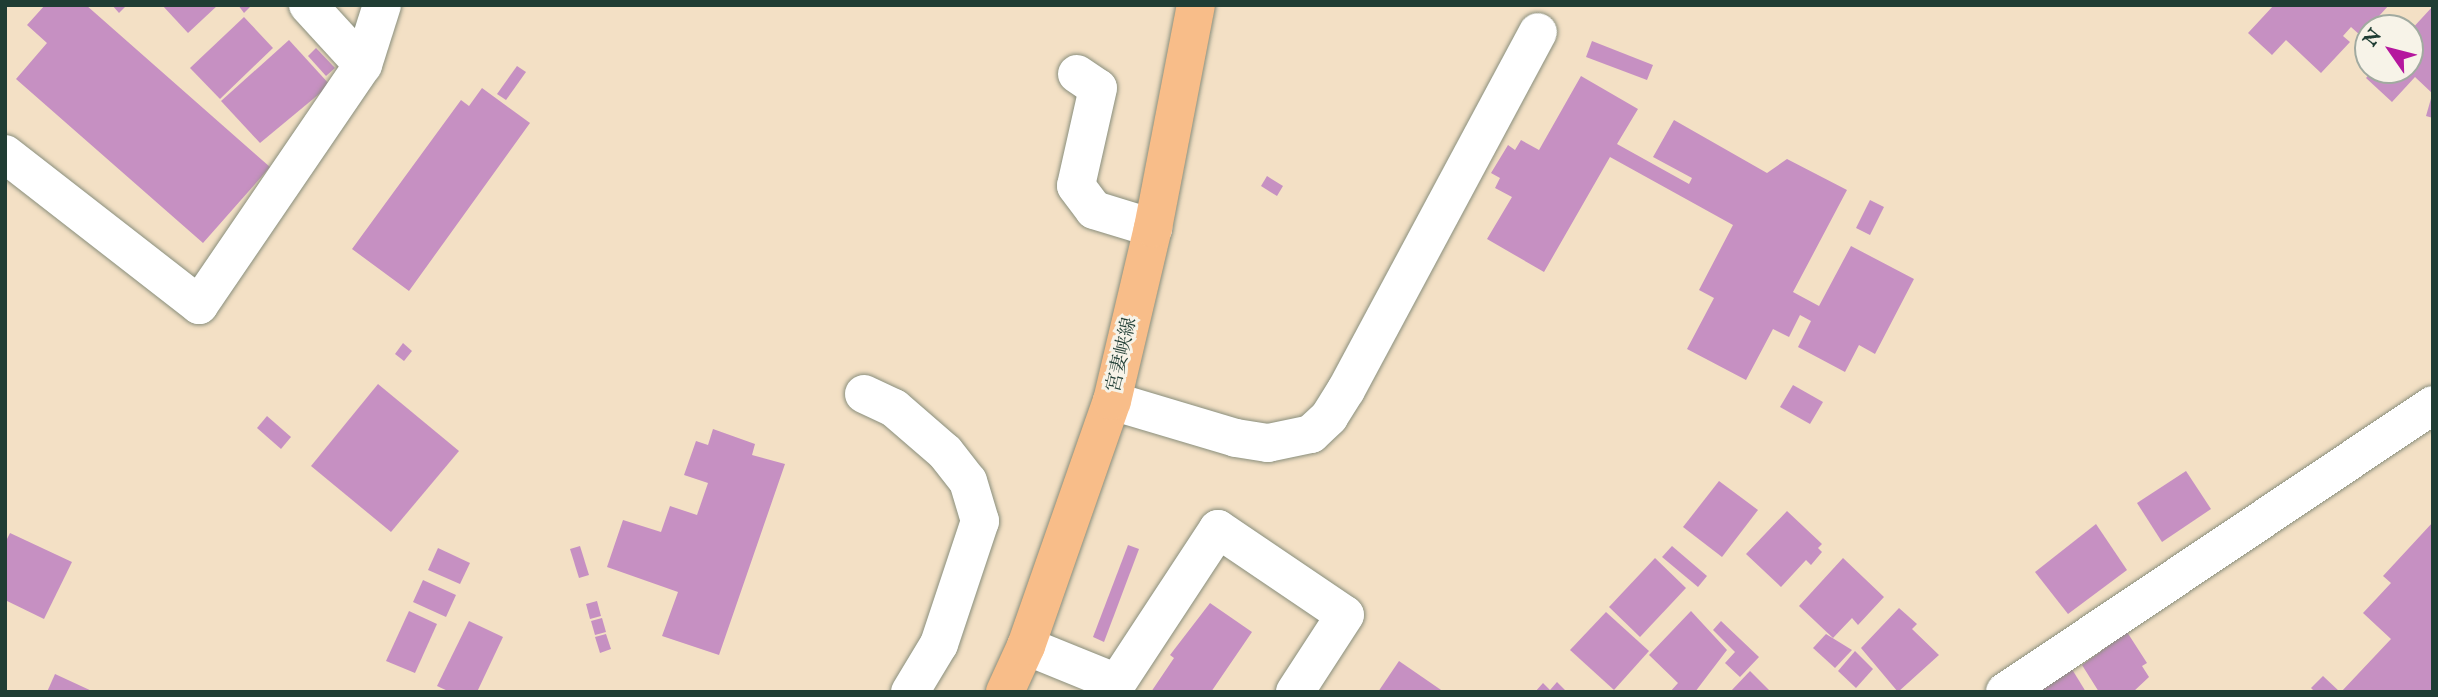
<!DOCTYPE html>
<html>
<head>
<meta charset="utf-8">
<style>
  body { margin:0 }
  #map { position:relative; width:2438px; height:697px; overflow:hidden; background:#f3e0c5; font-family:"IM FELL English","Noto Serif JP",serif }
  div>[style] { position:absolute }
  .building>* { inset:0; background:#c690c2 }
  .roads { filter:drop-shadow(0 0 2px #898e7c) drop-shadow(0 0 2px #898e7c) }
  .minor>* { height:38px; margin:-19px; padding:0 19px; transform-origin:19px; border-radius:19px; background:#fff }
  .major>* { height:38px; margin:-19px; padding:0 19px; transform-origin:19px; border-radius:19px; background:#f8bd89 }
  span { translate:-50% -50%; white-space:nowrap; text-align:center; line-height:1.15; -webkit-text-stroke:6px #f7f3e8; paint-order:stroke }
  .street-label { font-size:19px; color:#1f3d34 }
  .frame { position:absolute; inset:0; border:7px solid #1f3d34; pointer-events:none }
  .north { position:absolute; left:2354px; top:14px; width:70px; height:70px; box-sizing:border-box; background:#f7f3e8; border:2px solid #a1aaa0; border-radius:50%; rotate:305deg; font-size:19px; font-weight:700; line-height:28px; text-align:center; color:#1f3d34 }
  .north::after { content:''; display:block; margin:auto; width:24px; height:32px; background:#b5179e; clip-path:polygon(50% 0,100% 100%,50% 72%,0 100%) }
</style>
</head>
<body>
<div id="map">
  <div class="building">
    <div style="clip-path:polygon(45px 5px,86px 5px,270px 167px,203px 243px,16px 79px,47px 43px,27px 25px)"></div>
    <div style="clip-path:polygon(112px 5px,127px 5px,119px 13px)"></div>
    <div style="clip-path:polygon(162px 5px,218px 5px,188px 33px)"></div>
    <div style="clip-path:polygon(238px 5px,252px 5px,244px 13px)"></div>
    <div style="clip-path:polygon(2274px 5px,2389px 5px,2361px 36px,2351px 27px,2343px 36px,2350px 42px,2321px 73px,2286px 40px,2272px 55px,2248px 33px)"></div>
    <div style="clip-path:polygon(2433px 6px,2433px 94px,2415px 77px,2392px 102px,2366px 78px,2373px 70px,2410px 70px,2410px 31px)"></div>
    <div style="clip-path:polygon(244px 17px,273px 48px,220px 99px,190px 68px)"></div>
    <div style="clip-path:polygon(289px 40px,330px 85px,260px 143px,221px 101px)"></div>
    <div style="clip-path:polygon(1592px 41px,1653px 65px,1647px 80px,1586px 57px)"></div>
    <div style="clip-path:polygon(316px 48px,335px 68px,326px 76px,308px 56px)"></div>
    <div style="clip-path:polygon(517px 66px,526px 72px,506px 100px,497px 94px)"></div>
    <div style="clip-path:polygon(1581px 76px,1638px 109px,1617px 144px,1689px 184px,1692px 178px,1653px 157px,1674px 120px,1767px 173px,1787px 159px,1847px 190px,1793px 292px,1819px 306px,1851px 246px,1914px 279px,1875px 354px,1859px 345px,1845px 372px,1798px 347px,1811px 321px,1800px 315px,1789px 337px,1773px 329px,1746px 380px,1687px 349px,1714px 298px,1699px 290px,1733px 225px,1610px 157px,1544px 272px,1487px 239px,1512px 197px,1495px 188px,1500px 178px,1491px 173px,1508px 145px,1515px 150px,1521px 140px,1539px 150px)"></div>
    <div style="clip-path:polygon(482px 88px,530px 123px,409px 291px,352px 249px,461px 100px,469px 106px)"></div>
    <div style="clip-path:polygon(2432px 95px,2433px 95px,2433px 118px,2426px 116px)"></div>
    <div style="clip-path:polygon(1267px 176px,1283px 186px,1277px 196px,1261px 186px)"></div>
    <div style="clip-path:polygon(1870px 200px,1884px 207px,1870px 235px,1856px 228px)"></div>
    <div style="clip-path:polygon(403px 343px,412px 351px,404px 361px,395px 354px)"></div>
    <div style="clip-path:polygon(378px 384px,459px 451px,391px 532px,311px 466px)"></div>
    <div style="clip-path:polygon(1793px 385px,1823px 402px,1810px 424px,1780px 407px)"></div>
    <div style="clip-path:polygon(267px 416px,291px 437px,281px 449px,257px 428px)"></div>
    <div style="clip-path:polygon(713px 429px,755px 444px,752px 455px,785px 464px,719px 655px,662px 636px,678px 592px,607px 567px,623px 520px,661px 532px,670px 506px,697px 515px,708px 483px,684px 475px,696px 441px,708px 445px)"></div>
    <div style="clip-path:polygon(2186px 471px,2211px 509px,2162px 542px,2137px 503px)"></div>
    <div style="clip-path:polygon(1719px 481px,1758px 510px,1722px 557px,1683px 527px)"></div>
    <div style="clip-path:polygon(1787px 511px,1822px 544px,1818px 548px,1822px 552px,1811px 565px,1806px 560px,1781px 587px,1746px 554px)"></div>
    <div style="clip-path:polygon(2433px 522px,2433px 692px,2341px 692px,2391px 639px,2363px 613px,2391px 583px,2383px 576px)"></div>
    <div style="clip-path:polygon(2096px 524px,2127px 570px,2068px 614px,2035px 572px)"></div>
    <div style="clip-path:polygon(10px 533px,72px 562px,44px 619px,5px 600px,5px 543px)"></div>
    <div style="clip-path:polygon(1128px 545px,1139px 549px,1104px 642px,1093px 637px)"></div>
    <div style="clip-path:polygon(580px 546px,589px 575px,579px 578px,570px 549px)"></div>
    <div style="clip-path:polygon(1672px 546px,1707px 576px,1698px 587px,1662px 557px)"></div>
    <div style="clip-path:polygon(438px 548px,470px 563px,460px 584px,428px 570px)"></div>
    <div style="clip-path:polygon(1655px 558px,1686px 588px,1640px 637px,1609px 607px)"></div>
    <div style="clip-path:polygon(1843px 558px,1884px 597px,1858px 625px,1852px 618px,1833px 638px,1799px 606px)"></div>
    <div style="clip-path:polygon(423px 580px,456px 595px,446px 617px,413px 602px)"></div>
    <div style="clip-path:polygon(597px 601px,601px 616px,590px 619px,586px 604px)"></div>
    <div style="clip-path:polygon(1210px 603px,1252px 632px,1211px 692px,1151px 692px,1174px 658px,1170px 655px)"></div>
    <div style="clip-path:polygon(1899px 608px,1917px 624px,1912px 629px,1939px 655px,1898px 692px,1861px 648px)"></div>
    <div style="clip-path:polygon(409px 611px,437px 624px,415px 673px,386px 661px)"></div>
    <div style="clip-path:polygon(1691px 611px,1727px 650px,1695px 692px,1670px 692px,1678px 683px,1649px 655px)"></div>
    <div style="clip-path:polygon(1606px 612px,1649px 651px,1614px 690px,1570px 650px)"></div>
    <div style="clip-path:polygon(602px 618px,606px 632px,595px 635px,591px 621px)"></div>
    <div style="clip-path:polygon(469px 621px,503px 637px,477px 692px,450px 692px,437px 686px)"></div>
    <div style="clip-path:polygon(1721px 621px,1759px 657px,1740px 677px,1725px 663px,1735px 652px,1713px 630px)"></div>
    <div style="clip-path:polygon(2127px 632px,2147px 663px,2142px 666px,2149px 677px,2133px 692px,2099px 692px,2082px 665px)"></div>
    <div style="clip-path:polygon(606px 634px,611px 649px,600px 653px,595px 637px)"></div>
    <div style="clip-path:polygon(1826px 634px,1852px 650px,1835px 668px,1813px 648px)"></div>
    <div style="clip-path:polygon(1855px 651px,1873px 669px,1856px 688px,1838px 671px)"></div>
    <div style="clip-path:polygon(1399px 661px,1444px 692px,1378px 692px)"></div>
    <div style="clip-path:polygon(2070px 666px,2086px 692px,2030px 692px)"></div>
    <div style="clip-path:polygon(1750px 671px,1771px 692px,1730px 692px)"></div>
    <div style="clip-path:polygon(55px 674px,94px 692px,47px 692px)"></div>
    <div style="clip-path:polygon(2323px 676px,2340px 692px,2315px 692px,2311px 688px)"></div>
    <div style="clip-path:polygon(1557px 682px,1567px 692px,1535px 692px,1543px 683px,1550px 690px)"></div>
  </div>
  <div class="roads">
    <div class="minor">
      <div style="left:308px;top:5px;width:81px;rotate:47.5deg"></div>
      <div style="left:1077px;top:74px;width:25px;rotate:34deg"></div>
      <div style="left:1098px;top:88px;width:100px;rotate:102.7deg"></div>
      <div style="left:1076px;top:186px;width:30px;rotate:53deg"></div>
      <div style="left:1094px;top:210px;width:62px;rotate:17deg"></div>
      <div style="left:5px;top:154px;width:246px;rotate:37.9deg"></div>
      <div style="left:199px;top:305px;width:291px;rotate:-55.7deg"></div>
      <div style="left:363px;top:65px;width:63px;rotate:-72.4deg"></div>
      <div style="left:864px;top:394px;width:33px;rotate:25deg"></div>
      <div style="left:894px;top:408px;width:67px;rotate:40.8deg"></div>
      <div style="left:945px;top:452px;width:37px;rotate:52deg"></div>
      <div style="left:968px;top:481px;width:42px;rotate:73.3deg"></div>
      <div style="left:980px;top:521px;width:130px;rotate:108.4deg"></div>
      <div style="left:939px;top:644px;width:56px;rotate:121.1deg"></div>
      <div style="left:1112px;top:401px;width:129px;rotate:16.6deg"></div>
      <div style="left:1236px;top:438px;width:32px;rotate:9deg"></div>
      <div style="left:1268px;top:443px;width:44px;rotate:-11.8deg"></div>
      <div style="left:1311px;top:434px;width:25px;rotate:-43deg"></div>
      <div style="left:1329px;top:417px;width:32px;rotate:-58deg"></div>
      <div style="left:1346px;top:390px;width:406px;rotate:-61.8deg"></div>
      <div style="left:1026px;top:646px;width:98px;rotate:22.1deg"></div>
      <div style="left:1111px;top:692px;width:195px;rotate:-56.7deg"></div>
      <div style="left:1218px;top:529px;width:153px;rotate:34.1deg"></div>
      <div style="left:1345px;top:615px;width:92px;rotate:123deg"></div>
      <div style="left:2005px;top:692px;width:515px;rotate:-33.84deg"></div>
    </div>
    <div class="major">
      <div style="left:1005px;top:692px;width:51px;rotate:-65.5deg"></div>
      <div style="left:1026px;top:646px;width:260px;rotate:-70.7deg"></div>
      <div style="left:1112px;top:401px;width:178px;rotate:-76.7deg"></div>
      <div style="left:1153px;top:228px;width:227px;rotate:-79.1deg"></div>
    </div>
  </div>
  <div class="street-label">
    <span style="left:1123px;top:355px;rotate:-77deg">宮妻峡線</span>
  </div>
  <div class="frame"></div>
  <div class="north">N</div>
</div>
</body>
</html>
